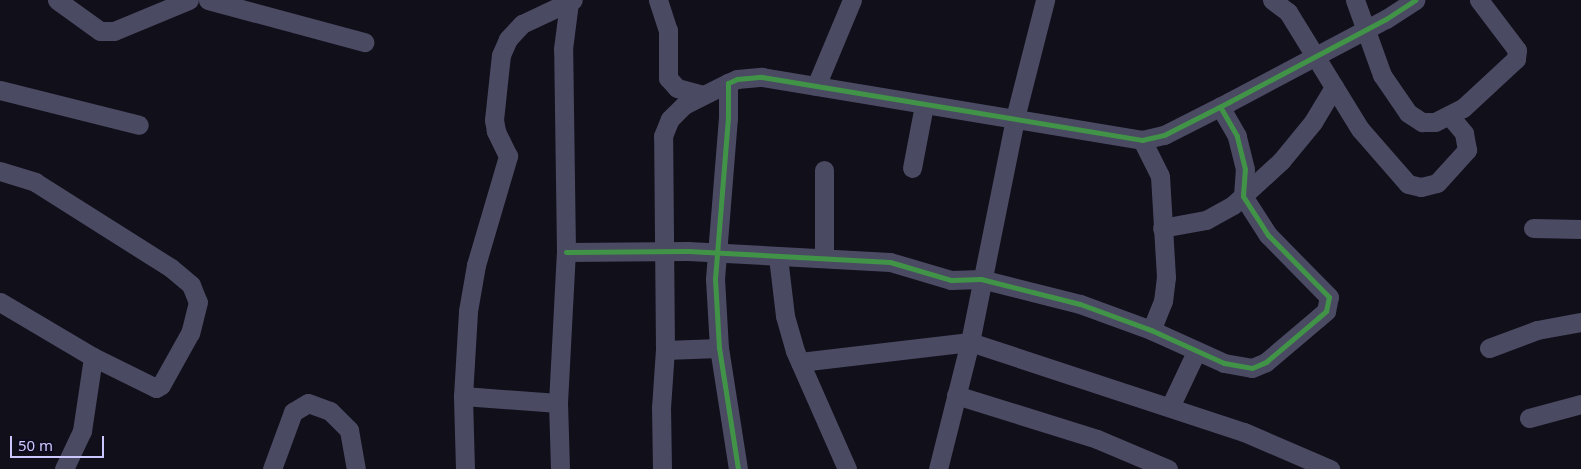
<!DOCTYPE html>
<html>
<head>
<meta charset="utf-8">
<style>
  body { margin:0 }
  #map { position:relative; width:1581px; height:469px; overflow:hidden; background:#110f1a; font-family:"Noto Sans",sans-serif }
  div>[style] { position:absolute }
  .minor>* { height:19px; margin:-9.5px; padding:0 9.5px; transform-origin:9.5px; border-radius:9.5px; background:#4a4a63 }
  .cycleway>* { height:5px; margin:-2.5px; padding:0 2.5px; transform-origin:2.5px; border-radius:2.5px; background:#419447 }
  span { translate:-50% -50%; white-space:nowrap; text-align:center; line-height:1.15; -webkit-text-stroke:4px #0e0b1e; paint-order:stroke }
  .scale { position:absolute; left:10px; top:436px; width:94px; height:22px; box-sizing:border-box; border:2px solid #ccc8ff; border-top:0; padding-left:6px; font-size:15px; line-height:18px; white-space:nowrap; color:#ccc8ff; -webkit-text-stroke:4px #0e0b1e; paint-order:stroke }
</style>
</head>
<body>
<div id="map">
  <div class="minor">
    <div style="left:57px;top:0;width:53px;rotate:35.8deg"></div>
    <div style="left:100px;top:31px;width:14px"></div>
    <div style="left:114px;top:31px;width:81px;rotate:-22.5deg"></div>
    <div style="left:208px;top:0;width:162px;rotate:15.1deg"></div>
    <div style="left:658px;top:0;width:32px;rotate:72deg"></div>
    <div style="left:668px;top:30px;width:48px;rotate:90deg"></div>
    <div style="left:668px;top:78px;width:13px;rotate:48deg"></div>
    <div style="left:677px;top:88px;width:24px;rotate:15deg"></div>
    <div style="left:1272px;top:0;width:20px;rotate:37deg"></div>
    <div style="left:1288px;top:12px;width:137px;rotate:58.4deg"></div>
    <div style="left:1360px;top:129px;width:73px;rotate:48.9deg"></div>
    <div style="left:1408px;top:184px;width:13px;rotate:13deg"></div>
    <div style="left:1421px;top:187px;width:16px;rotate:-14deg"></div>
    <div style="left:1437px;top:183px;width:45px;rotate:-47.7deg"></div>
    <div style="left:1467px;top:150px;width:17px;rotate:-100deg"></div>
    <div style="left:1464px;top:133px;width:23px;rotate:-130deg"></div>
    <div style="left:1355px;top:0;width:80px;rotate:70.2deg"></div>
    <div style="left:1382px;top:75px;width:46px;rotate:55.6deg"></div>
    <div style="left:1408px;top:113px;width:17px;rotate:33deg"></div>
    <div style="left:1422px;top:122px;width:13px"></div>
    <div style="left:1435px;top:122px;width:31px;rotate:-27deg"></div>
    <div style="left:1463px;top:108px;width:72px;rotate:-42.8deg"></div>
    <div style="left:1516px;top:59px;width:9px;rotate:-84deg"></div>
    <div style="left:1517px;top:50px;width:63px;rotate:-127.2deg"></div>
    <div style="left:816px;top:86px;width:93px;rotate:-67.3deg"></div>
    <div style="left:0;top:90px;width:143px;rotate:14.1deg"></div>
    <div style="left:1142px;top:140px;width:40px;rotate:63.4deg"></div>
    <div style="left:1160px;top:176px;width:101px;rotate:86.6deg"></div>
    <div style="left:1166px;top:277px;width:24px;rotate:97deg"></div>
    <div style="left:1163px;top:301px;width:31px;rotate:112deg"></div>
    <div style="left:912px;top:168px;width:64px;rotate:-79.2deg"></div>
    <div style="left:0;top:171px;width:37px;rotate:17deg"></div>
    <div style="left:35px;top:182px;width:161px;rotate:32.3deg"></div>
    <div style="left:171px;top:268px;width:26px;rotate:40deg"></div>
    <div style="left:191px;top:285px;width:18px;rotate:68deg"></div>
    <div style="left:198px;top:302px;width:32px;rotate:104deg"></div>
    <div style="left:190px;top:333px;width:60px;rotate:119.1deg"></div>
    <div style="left:161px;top:385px;width:6px;rotate:149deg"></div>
    <div style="left:156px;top:388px;width:70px;rotate:-153.8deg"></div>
    <div style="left:93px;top:357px;width:108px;rotate:-149.4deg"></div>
    <div style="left:1162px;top:228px;width:45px;rotate:-10.3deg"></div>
    <div style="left:1206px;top:220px;width:31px;rotate:-29deg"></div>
    <div style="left:1233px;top:205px;width:65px;rotate:-42.5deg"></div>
    <div style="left:1281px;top:161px;width:50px;rotate:-50.6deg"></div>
    <div style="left:1313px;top:122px;width:41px;rotate:-59deg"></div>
    <div style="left:1533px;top:228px;width:48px;rotate:1.2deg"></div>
    <div style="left:566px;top:252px;width:122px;rotate:-0.5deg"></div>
    <div style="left:688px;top:251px;width:202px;rotate:3.1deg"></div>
    <div style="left:890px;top:262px;width:64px;rotate:16.4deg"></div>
    <div style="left:951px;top:280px;width:30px;rotate:-2deg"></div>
    <div style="left:981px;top:279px;width:102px;rotate:14.2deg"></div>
    <div style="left:1080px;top:304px;width:76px;rotate:20.1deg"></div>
    <div style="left:1151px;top:330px;width:80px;rotate:24.3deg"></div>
    <div style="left:1224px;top:363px;width:28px;rotate:10deg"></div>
    <div style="left:1252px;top:368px;width:15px;rotate:-23deg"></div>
    <div style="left:1266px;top:362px;width:68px;rotate:-40.2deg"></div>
    <div style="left:1318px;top:318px;width:11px;rotate:-41deg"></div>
    <div style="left:1326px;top:311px;width:14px;rotate:-78deg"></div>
    <div style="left:1329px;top:297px;width:87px;rotate:-134.5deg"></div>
    <div style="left:1268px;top:235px;width:46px;rotate:-122.7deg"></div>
    <div style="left:1243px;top:196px;width:27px;rotate:-86deg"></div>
    <div style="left:1245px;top:169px;width:34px;rotate:-104deg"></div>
    <div style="left:1237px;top:136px;width:34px;rotate:-120deg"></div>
    <div style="left:778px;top:257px;width:59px;rotate:83.2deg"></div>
    <div style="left:785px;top:316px;width:36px;rotate:74deg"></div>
    <div style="left:795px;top:351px;width:129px;rotate:66.2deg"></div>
    <div style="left:824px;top:257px;width:87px;rotate:-90deg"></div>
    <div style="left:1489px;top:348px;width:51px;rotate:-20.6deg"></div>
    <div style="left:1537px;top:330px;width:45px;rotate:-10.3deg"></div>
    <div style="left:665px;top:350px;width:54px;rotate:-2.1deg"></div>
    <div style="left:800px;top:362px;width:171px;rotate:-6.7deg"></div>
    <div style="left:970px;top:342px;width:288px;rotate:18.2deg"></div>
    <div style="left:1244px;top:432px;width:94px;rotate:23.3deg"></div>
    <div style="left:956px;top:395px;width:148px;rotate:17.3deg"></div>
    <div style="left:1097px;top:439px;width:77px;rotate:22.9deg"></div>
    <div style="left:463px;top:396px;width:85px;rotate:-86.6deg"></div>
    <div style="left:468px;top:311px;width:47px;rotate:-80.1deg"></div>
    <div style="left:476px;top:265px;width:114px;rotate:-73.6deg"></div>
    <div style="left:508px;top:156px;width:28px;rotate:-116deg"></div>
    <div style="left:496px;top:131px;width:11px;rotate:-100deg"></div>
    <div style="left:494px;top:120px;width:65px;rotate:-83.9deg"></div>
    <div style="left:501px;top:55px;width:17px;rotate:-66deg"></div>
    <div style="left:508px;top:39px;width:21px;rotate:-47deg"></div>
    <div style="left:522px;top:24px;width:56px;rotate:-25.2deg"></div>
    <div style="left:1170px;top:407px;width:61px;rotate:-64.7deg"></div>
    <div style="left:1529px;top:418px;width:54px;rotate:-15.1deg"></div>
    <div style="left:64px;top:469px;width:42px;rotate:-64.7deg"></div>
    <div style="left:82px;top:431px;width:75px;rotate:-81.5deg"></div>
    <div style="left:272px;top:469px;width:61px;rotate:-69.8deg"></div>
    <div style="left:293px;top:412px;width:17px;rotate:-31deg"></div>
    <div style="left:308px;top:403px;width:23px;rotate:20deg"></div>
    <div style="left:330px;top:411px;width:27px;rotate:45deg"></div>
    <div style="left:349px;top:430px;width:40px;rotate:80deg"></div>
    <div style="left:465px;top:469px;width:73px;rotate:-91.6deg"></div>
    <div style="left:463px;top:396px;width:95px;rotate:4.2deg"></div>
    <div style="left:560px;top:469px;width:66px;rotate:-91.7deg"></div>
    <div style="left:558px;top:403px;width:151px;rotate:-87deg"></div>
    <div style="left:566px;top:252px;width:203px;rotate:-90.8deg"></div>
    <div style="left:563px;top:49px;width:47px;rotate:-82.7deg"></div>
    <div style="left:662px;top:469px;width:61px;rotate:-90.9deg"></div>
    <div style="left:661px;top:408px;width:58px;rotate:-86.1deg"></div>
    <div style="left:665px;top:350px;width:214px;rotate:-90.5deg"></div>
    <div style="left:663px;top:136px;width:18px;rotate:-68deg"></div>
    <div style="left:670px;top:119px;width:20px;rotate:-45deg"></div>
    <div style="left:684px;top:105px;width:49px;rotate:-26.6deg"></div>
    <div style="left:738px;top:469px;width:122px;rotate:-98.9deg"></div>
    <div style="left:719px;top:348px;width:69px;rotate:-93.3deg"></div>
    <div style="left:715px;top:279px;width:162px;rotate:-85.4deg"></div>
    <div style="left:728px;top:118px;width:35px;rotate:-90deg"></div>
    <div style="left:728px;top:83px;width:10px;rotate:-24deg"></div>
    <div style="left:737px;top:79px;width:25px;rotate:-5deg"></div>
    <div style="left:762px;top:77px;width:385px;rotate:9.4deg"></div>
    <div style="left:1142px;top:140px;width:23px;rotate:-13deg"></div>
    <div style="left:1164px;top:135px;width:73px;rotate:-26.9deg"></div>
    <div style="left:1229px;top:102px;width:178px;rotate:-27.9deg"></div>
    <div style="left:1386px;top:19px;width:35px;rotate:-33deg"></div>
    <div style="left:938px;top:469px;width:131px;rotate:-75.9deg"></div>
    <div style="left:970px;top:342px;width:228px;rotate:-78.6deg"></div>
    <div style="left:1015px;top:118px;width:122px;rotate:-75.7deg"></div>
  </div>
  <div class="cycleway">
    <div style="left:566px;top:252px;width:122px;rotate:-0.5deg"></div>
    <div style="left:688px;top:251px;width:202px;rotate:3.1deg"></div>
    <div style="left:890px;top:262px;width:64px;rotate:16.4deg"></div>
    <div style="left:951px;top:280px;width:30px;rotate:-2deg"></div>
    <div style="left:981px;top:279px;width:102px;rotate:14.2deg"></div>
    <div style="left:1080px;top:304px;width:76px;rotate:20.1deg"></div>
    <div style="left:1151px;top:330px;width:80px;rotate:24.3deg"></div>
    <div style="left:1224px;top:363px;width:28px;rotate:10deg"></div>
    <div style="left:1252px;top:368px;width:15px;rotate:-23deg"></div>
    <div style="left:1266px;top:362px;width:68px;rotate:-40.2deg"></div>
    <div style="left:1318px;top:318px;width:11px;rotate:-41deg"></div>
    <div style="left:1326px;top:311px;width:14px;rotate:-78deg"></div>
    <div style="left:1329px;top:297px;width:87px;rotate:-134.5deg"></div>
    <div style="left:1268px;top:235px;width:46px;rotate:-122.7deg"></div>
    <div style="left:1243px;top:196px;width:27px;rotate:-86deg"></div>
    <div style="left:1245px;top:169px;width:34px;rotate:-104deg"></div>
    <div style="left:1237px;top:136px;width:34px;rotate:-120deg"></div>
    <div style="left:738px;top:469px;width:122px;rotate:-98.9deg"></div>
    <div style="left:719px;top:348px;width:69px;rotate:-93.3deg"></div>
    <div style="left:715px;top:279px;width:162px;rotate:-85.4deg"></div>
    <div style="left:728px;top:118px;width:35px;rotate:-90deg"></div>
    <div style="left:728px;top:83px;width:10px;rotate:-24deg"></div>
    <div style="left:737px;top:79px;width:25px;rotate:-5deg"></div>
    <div style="left:762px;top:77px;width:385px;rotate:9.4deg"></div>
    <div style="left:1142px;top:140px;width:23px;rotate:-13deg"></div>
    <div style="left:1164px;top:135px;width:73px;rotate:-26.9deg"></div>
    <div style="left:1229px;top:102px;width:178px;rotate:-27.9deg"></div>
    <div style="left:1386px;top:19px;width:35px;rotate:-33deg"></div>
  </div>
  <div class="scale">50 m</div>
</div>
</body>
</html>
